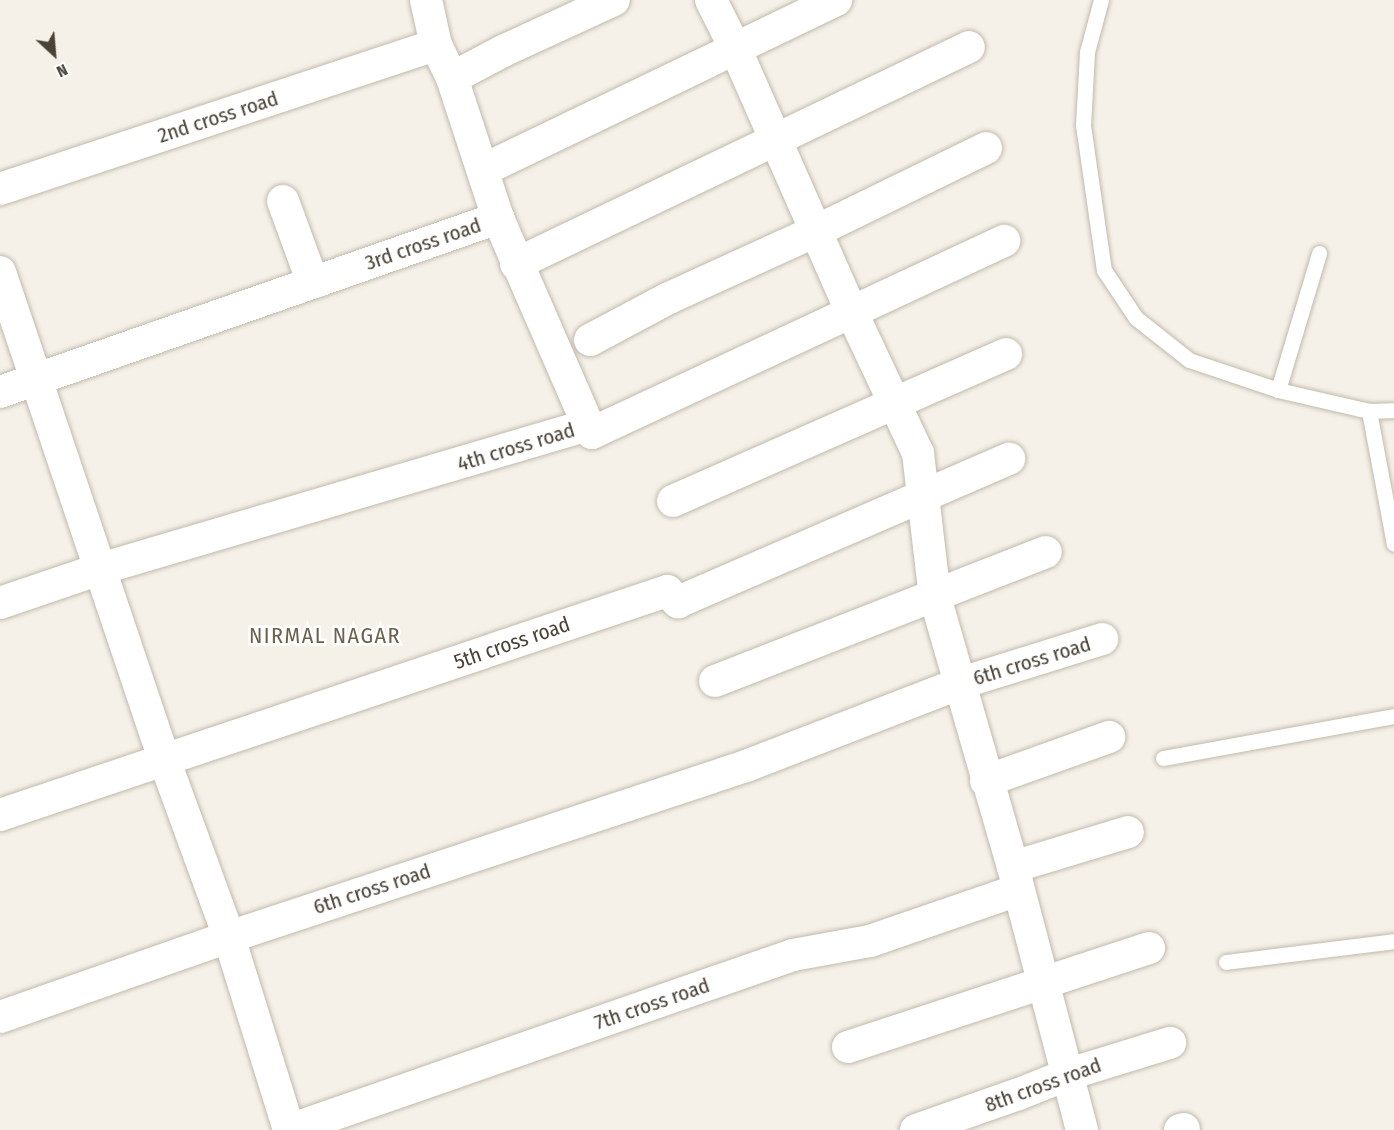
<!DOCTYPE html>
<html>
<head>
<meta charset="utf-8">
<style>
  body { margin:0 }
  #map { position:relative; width:1394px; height:1130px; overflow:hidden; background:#f5f1e9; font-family:"Fira Sans Condensed",sans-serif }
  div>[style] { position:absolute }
  .roads { filter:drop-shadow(0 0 2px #c2b9aa) drop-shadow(0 0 2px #c2b9aa) }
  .service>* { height:15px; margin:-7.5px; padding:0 7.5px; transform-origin:7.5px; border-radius:7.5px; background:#fff }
  .minor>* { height:32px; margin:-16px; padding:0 16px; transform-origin:16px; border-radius:16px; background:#fff }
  span { translate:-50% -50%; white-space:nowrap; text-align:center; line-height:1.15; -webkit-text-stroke:5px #fff; paint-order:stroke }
  .street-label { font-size:21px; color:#4a4236 }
  .neighbourhood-label { font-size:22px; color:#6d604d; letter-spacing:1.5px }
  .north { position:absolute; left:24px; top:24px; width:60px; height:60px; -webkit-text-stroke:4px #fff; paint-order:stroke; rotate:154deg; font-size:16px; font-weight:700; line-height:24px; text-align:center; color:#4a4236 }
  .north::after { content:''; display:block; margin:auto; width:21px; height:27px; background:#4a4236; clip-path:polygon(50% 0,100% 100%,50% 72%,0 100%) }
</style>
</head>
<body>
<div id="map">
  <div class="roads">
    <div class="service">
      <div style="left:1101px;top:0;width:54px;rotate:105.1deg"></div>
      <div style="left:1087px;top:52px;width:73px;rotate:93.1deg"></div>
      <div style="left:1083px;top:125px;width:147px;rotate:81.8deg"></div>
      <div style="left:1104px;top:270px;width:58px;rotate:56.3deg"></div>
      <div style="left:1136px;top:318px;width:68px;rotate:38.4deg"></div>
      <div style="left:1189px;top:360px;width:94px;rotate:18.6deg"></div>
      <div style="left:1278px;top:390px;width:93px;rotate:13deg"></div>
      <div style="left:1369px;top:411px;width:25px;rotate:-2deg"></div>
      <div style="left:1278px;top:390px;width:143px;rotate:-73.3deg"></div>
      <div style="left:1369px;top:411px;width:135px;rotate:79.4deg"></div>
      <div style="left:1163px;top:758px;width:235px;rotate:-10.3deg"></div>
      <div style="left:1226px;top:962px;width:169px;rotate:-7.1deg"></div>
    </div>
    <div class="minor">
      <div style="left:426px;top:0;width:46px;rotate:77.5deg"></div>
      <div style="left:436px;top:45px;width:37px;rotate:64deg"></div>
      <div style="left:452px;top:78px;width:147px;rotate:71.8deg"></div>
      <div style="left:498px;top:218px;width:226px;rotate:66.5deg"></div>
      <div style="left:711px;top:0;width:56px;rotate:63.4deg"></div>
      <div style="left:736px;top:50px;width:287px;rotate:66.2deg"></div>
      <div style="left:852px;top:313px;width:155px;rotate:64.8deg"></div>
      <div style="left:918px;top:453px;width:145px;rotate:83.3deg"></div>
      <div style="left:935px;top:597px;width:281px;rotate:73.9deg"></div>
      <div style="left:1013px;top:867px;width:272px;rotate:75.3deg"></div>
      <div style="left:452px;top:78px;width:58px;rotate:-27.9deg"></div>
      <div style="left:503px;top:51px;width:122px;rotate:-24.7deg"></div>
      <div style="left:483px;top:170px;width:392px;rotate:-25.7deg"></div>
      <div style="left:0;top:189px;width:459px;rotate:-18.3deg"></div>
      <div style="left:283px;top:201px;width:87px;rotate:69.9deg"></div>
      <div style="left:516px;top:264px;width:502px;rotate:-25.6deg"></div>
      <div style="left:0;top:272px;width:514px;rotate:71.39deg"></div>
      <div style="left:164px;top:759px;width:189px;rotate:69.9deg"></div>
      <div style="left:229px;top:937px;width:202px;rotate:72.7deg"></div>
      <div style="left:590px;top:340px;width:89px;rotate:-28deg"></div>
      <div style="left:669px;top:298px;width:164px;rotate:-24.5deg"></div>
      <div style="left:818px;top:230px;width:187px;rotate:-26deg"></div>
      <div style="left:0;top:392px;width:528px;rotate:-19.26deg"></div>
      <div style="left:673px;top:501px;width:364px;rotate:-23.8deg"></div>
      <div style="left:0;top:603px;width:106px;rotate:-18.8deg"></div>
      <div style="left:100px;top:569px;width:509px;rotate:-16.44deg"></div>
      <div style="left:588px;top:425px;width:9px;rotate:63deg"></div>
      <div style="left:592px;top:433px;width:455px;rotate:-25deg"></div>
      <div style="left:715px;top:681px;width:355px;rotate:-21.3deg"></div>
      <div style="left:986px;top:781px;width:131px;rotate:-19.7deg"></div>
      <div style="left:0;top:815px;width:704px;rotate:-18.56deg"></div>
      <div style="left:667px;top:591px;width:16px;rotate:45deg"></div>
      <div style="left:678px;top:602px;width:361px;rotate:-23.4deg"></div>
      <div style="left:1013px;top:867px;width:120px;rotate:-16.9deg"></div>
      <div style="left:0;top:1017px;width:243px;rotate:-19.3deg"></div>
      <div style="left:229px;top:937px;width:545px;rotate:-18.3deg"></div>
      <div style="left:746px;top:766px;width:230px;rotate:-21.1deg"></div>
      <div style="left:961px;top:683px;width:148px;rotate:-17.3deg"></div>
      <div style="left:848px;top:1047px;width:317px;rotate:-18.2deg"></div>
      <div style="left:289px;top:1130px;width:534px;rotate:-19.15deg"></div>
      <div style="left:793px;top:955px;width:78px;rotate:-10.3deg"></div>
      <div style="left:870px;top:941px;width:157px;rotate:-19deg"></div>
      <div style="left:916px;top:1130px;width:109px;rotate:-19.3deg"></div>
      <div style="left:1019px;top:1094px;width:54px;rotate:-21.8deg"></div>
      <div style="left:1069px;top:1074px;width:106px;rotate:-17.1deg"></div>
      <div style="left:1180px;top:1130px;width:4px;rotate:-14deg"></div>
    </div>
  </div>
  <div class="street-label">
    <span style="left:218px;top:117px;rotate:-18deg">2nd cross road</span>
    <span style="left:423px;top:244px;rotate:-19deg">3rd cross road</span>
    <span style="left:516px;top:447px;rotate:-17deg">4th cross road</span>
    <span style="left:512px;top:643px;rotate:-19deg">5th cross road</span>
    <span style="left:1032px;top:661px;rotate:-17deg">6th cross road</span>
    <span style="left:372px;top:889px;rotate:-18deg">6th cross road</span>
    <span style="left:652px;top:1004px;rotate:-19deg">7th cross road</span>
    <span style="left:1043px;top:1085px;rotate:-20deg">8th cross road</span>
  </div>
  <div class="neighbourhood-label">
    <span style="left:325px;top:636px">NIRMAL NAGAR</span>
  </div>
  <div class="north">N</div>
</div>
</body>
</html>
